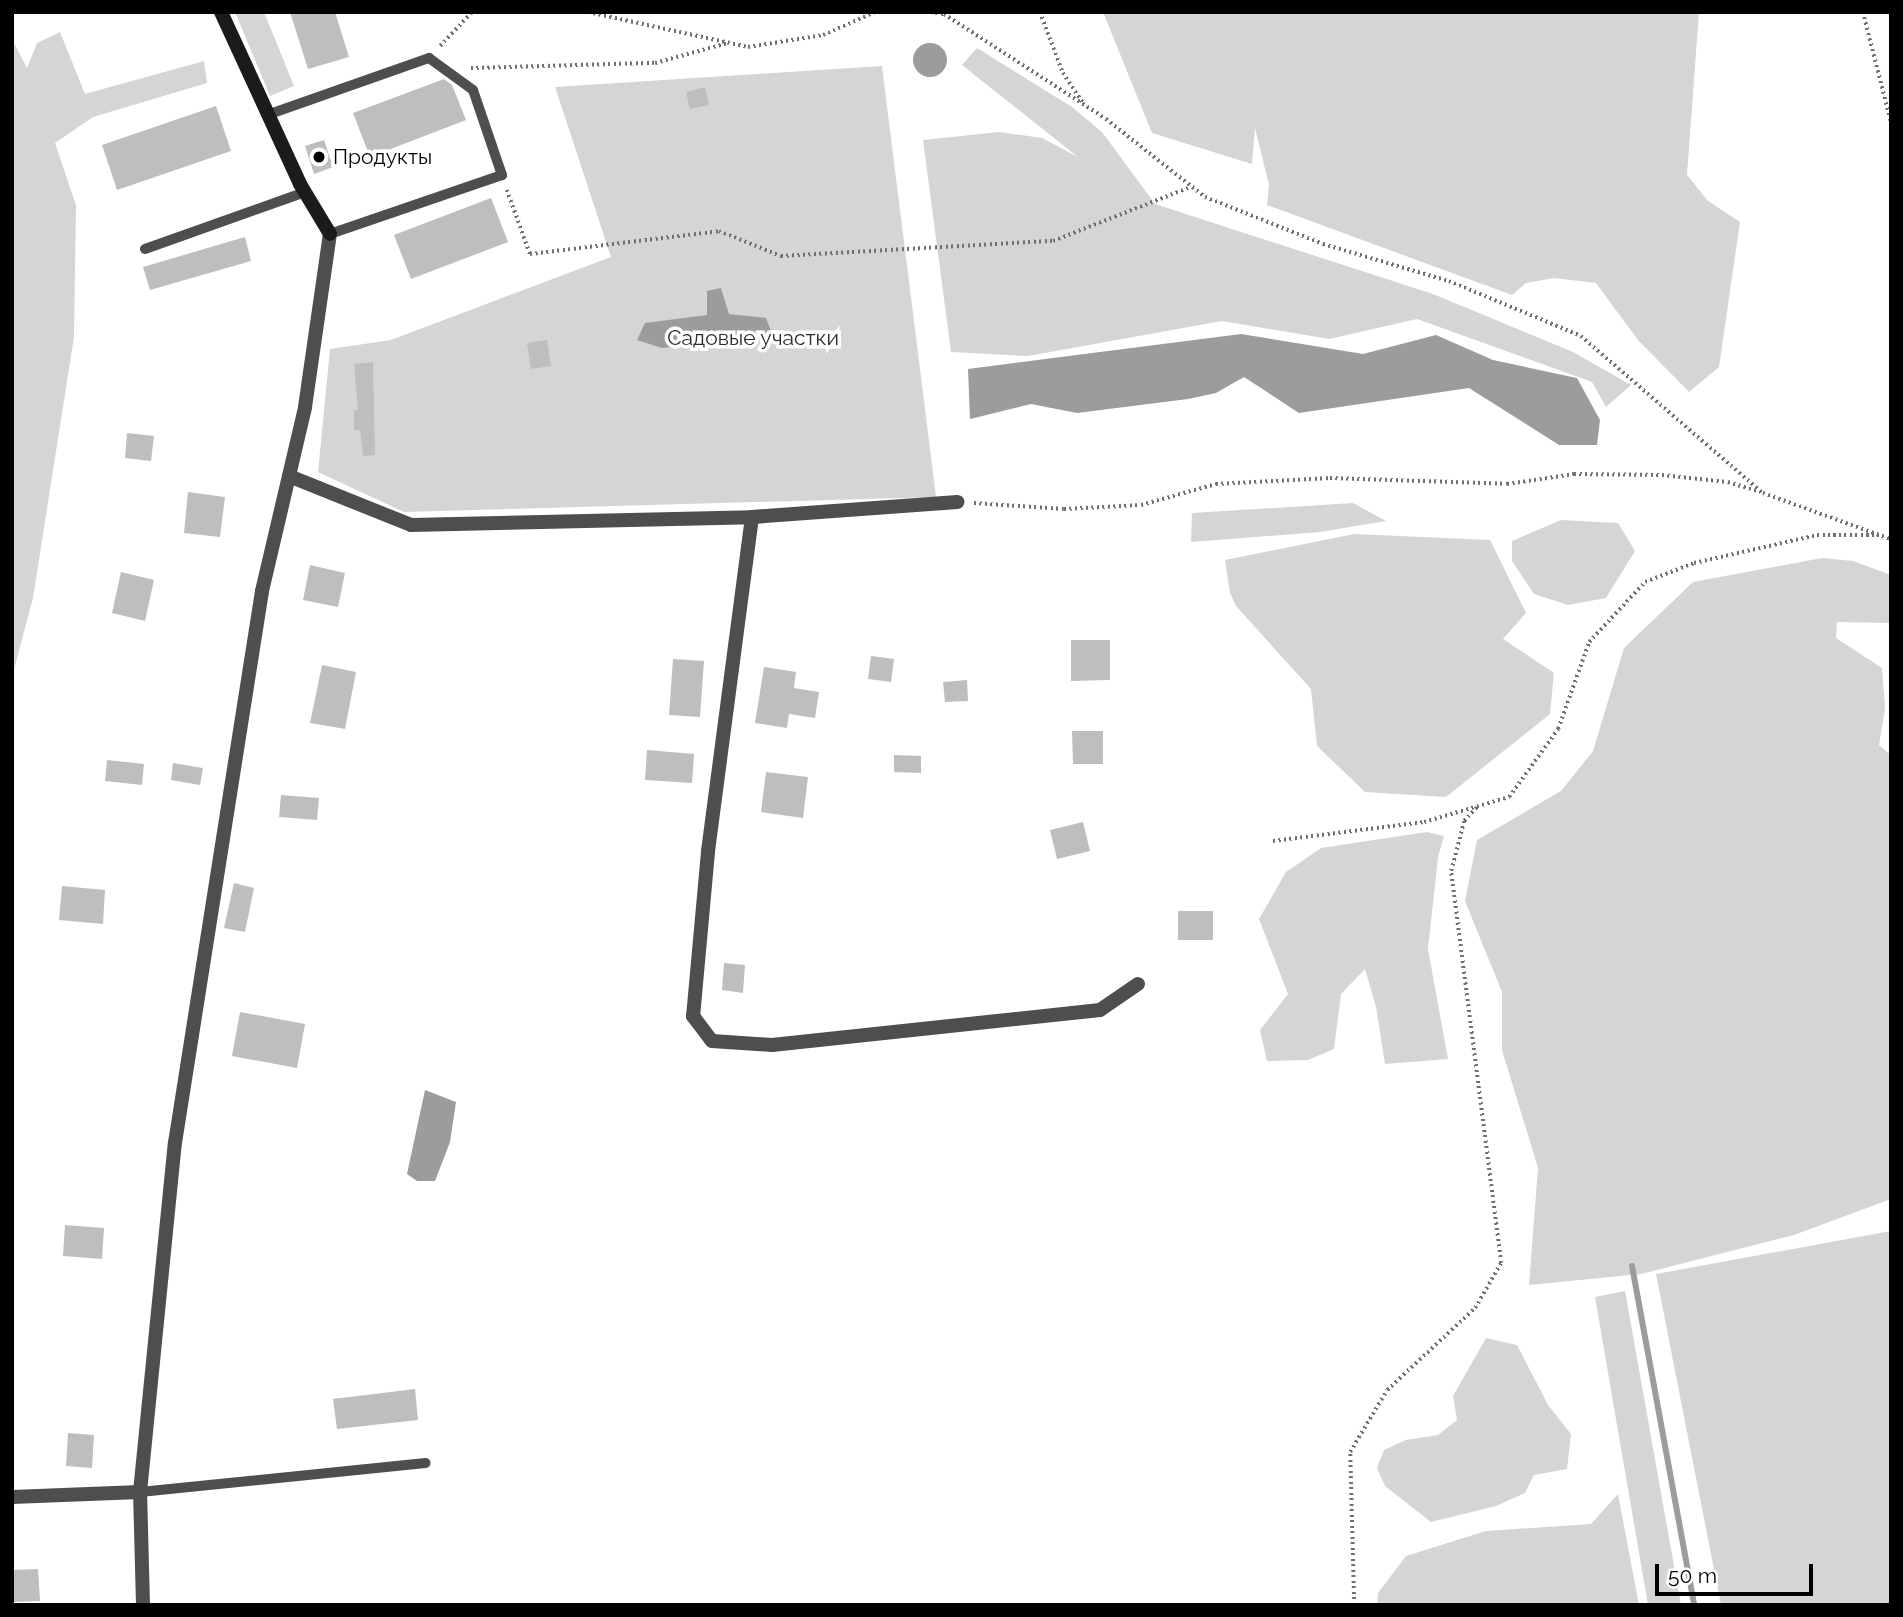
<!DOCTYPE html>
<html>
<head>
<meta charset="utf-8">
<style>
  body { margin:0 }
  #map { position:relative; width:1903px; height:1617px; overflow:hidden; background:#fff; font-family:Raleway,sans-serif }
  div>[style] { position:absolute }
  .green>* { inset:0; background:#d5d5d5 }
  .water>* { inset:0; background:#9c9c9c }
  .round { border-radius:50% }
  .stream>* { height:6px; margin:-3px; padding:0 3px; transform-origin:3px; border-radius:3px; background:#9c9c9c }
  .building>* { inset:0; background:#bebebe }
  .path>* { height:3.5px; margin-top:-1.75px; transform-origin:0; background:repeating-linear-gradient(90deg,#707070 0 2px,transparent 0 5.5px) }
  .lane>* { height:10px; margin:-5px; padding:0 5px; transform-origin:5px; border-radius:5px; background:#4e4e4e }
  .street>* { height:14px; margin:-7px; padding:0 7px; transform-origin:7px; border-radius:7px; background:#4e4e4e }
  .secondary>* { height:14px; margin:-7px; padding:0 7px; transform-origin:7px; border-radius:7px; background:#1b1b1b }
  .dots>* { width:19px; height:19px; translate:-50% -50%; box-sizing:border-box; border:4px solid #fff; border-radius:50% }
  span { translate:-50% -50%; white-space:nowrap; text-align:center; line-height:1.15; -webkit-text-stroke:7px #fff; paint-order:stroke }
  .poi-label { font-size:21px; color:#000 }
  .left { translate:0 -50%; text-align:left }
  .park-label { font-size:21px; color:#2c2c2c }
  .frame { position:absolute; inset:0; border:14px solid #000; pointer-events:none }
  .scale { position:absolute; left:1655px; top:1564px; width:158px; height:32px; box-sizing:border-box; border:4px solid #000; border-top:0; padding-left:9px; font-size:21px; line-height:24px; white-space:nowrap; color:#000; -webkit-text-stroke:5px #fff; paint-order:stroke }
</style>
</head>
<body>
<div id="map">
  <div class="green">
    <div style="clip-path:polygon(235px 12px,264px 12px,294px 86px,270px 96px)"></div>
    <div style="clip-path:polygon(1103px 12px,1699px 12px,1687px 175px,1708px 201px,1740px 222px,1719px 367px,1689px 392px,1638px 340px,1596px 283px,1554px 278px,1526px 283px,1512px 295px,1267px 205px,1269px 185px,1255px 128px,1252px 164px,1152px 133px)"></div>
    <div style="clip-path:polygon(60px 32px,85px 94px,204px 61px,207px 83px,93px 117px,55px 143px,76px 205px,74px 337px,33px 598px,12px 677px,12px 39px,27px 68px,37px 43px)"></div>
    <div style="clip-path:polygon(977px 48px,1072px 107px,1102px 132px,1155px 204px,1433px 294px,1573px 352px,1631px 385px,1606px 407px,1592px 382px,1417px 319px,1329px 339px,1222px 321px,1028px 356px,951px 352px,923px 140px,999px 132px,1042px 138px,1078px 157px,962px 65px)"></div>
    <div style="clip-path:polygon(882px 66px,936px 497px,404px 512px,318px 472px,330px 349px,391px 340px,611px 257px,555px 87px)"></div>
    <div style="clip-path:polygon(1353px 503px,1386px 521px,1320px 532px,1191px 542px,1192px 513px)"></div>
    <div style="clip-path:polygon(1561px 520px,1618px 523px,1635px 551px,1606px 598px,1568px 605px,1534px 594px,1512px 561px,1512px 541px)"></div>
    <div style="clip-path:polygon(1354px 534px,1490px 540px,1526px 613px,1503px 639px,1554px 673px,1550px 714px,1446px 797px,1365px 792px,1317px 746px,1311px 689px,1236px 606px,1230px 593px,1225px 560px)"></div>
    <div style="clip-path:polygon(1822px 558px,1853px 561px,1891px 575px,1891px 623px,1837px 622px,1836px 638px,1882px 668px,1885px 709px,1879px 745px,1891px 755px,1891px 1199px,1794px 1235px,1641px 1274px,1529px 1285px,1538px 1168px,1502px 1050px,1502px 992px,1465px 901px,1477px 840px,1561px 791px,1593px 751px,1624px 648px,1693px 582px)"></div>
    <div style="clip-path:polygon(1427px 832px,1444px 836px,1438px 857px,1428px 949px,1448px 1059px,1385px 1064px,1376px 1007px,1365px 969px,1341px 994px,1334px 1049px,1308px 1060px,1267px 1061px,1260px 1030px,1288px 994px,1259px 919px,1286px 872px,1321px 848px)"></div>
    <div style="clip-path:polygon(1891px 1231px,1891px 1605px,1721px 1605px,1656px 1274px)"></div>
    <div style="clip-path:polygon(1625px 1291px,1681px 1605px,1648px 1605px,1595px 1297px)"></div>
    <div style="clip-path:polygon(1486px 1338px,1517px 1345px,1548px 1405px,1571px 1434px,1567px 1469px,1534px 1475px,1525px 1493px,1496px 1506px,1431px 1522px,1385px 1486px,1377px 1468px,1384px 1450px,1406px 1440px,1438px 1435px,1457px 1420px,1453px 1396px)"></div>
    <div style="clip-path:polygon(1618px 1494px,1639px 1605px,1377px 1605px,1378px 1593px,1406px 1556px,1486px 1531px,1591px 1524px)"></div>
  </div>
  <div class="water">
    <div class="round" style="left:913px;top:43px;width:34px;height:34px"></div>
    <div style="clip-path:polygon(721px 288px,729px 314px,766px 318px,771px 331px,751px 341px,662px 348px,637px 340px,645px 323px,707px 315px,707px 291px)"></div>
    <div style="clip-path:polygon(1241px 334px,1363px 354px,1436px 335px,1493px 360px,1577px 378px,1600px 420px,1597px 445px,1559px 445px,1469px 388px,1299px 413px,1244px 377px,1216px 393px,1188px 399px,1077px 413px,1031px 404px,970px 419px,968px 369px)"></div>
    <div style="clip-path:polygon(425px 1090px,456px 1102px,450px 1142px,435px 1181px,417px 1181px,407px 1174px)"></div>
  </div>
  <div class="stream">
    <div style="left:1632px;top:1266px;width:345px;rotate:79.6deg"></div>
  </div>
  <div class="building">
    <div style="clip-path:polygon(290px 12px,335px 12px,349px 57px,308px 69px)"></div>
    <div style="clip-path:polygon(444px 79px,452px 85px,466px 120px,370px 157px,353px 113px)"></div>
    <div style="clip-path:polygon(705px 87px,709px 105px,690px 109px,686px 92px)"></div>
    <div style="clip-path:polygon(216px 106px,231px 151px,117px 190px,102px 145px)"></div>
    <div style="clip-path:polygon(324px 140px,333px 167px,314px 174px,305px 146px)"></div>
    <div style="clip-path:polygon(491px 198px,508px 242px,411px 279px,394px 235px)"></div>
    <div style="clip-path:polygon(245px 237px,251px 261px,150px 290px,143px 267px)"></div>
    <div style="clip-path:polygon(547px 340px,551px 366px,531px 369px,527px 343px)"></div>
    <div style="clip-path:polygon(373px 362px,375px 455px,363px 456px,360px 430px,354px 430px,354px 410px,358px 410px,354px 364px)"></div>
    <div style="clip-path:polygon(127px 433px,154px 436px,151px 461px,125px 458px)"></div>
    <div style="clip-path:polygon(188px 492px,225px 497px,220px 537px,184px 533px)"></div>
    <div style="clip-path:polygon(310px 565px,345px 573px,338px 607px,303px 600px)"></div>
    <div style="clip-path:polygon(121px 572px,154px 580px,145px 621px,112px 613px)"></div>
    <div style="clip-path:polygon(1071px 640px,1110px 640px,1110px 680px,1071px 681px)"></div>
    <div style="clip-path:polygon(871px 656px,894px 659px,891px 682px,868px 679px)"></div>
    <div style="clip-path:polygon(673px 659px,704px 661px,700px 717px,669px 715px)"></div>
    <div style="clip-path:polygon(322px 665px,356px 672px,345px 729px,310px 723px)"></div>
    <div style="clip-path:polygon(764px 667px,796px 672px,794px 688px,819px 692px,815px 718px,789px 714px,787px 728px,755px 723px)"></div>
    <div style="clip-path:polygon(967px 680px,968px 701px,945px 702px,943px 682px)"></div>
    <div style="clip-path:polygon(1072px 731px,1103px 731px,1103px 764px,1073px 764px)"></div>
    <div style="clip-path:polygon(647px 750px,694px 754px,692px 783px,645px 780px)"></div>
    <div style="clip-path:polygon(894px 755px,921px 756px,921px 773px,894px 772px)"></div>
    <div style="clip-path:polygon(107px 760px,144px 764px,142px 785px,105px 781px)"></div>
    <div style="clip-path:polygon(173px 763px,203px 768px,200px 785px,171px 780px)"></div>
    <div style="clip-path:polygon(766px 772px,808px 777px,803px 818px,761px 812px)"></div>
    <div style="clip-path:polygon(281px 795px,319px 798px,317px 820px,279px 817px)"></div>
    <div style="clip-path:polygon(1083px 822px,1090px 851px,1057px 859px,1050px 830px)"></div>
    <div style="clip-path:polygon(234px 883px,254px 888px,245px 932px,224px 928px)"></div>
    <div style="clip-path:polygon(62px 886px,105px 890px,103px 924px,59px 920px)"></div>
    <div style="clip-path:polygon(1178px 911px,1213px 911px,1213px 940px,1178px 940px)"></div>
    <div style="clip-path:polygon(724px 963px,745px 965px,743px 993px,722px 990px)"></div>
    <div style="clip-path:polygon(240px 1012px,305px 1024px,297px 1068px,232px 1056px)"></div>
    <div style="clip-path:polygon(65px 1225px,104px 1228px,102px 1259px,63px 1256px)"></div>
    <div style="clip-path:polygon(415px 1389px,418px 1420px,337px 1429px,333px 1399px)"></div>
    <div style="clip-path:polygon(68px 1433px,94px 1435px,92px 1468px,66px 1466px)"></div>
    <div style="clip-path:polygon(38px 1569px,40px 1601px,13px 1602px,12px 1570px)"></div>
  </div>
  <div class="path">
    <div style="left:588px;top:12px;width:164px;rotate:12.3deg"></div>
    <div style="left:748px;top:47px;width:76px;rotate:-9.1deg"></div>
    <div style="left:823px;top:35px;width:57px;rotate:-23.9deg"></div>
    <div style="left:930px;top:12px;width:14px;rotate:8deg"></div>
    <div style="left:944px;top:14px;width:193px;rotate:32.9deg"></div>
    <div style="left:1106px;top:119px;width:126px;rotate:38.2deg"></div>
    <div style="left:1205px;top:197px;width:127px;rotate:21.7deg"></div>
    <div style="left:1323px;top:244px;width:131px;rotate:16.4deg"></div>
    <div style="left:1449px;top:281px;width:143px;rotate:22.6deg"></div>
    <div style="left:1581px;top:336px;width:240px;rotate:40.8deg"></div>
    <div style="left:1763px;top:493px;width:136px;rotate:19.8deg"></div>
    <div style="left:1040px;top:12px;width:65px;rotate:69.3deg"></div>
    <div style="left:1063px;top:73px;width:37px;rotate:56deg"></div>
    <div style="left:1863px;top:12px;width:114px;rotate:75.7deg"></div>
    <div style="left:440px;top:46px;width:47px;rotate:-46.7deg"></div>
    <div style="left:471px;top:68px;width:184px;rotate:-1.6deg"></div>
    <div style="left:655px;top:63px;width:76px;rotate:-15.3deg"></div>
    <div style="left:507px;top:190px;width:68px;rotate:70.2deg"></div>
    <div style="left:530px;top:254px;width:190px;rotate:-6.9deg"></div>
    <div style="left:719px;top:231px;width:67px;rotate:22deg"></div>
    <div style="left:781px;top:256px;width:272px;rotate:-3.2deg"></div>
    <div style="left:1053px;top:241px;width:148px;rotate:-21.4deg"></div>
    <div style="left:974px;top:503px;width:90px;rotate:3.8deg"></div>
    <div style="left:1064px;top:509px;width:77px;rotate:-3deg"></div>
    <div style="left:1141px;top:505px;width:78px;rotate:-15.6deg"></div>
    <div style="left:1216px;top:484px;width:114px;rotate:-3deg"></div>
    <div style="left:1330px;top:478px;width:177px;rotate:1.9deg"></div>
    <div style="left:1507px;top:484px;width:68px;rotate:-8.5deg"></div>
    <div style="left:1574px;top:474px;width:88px;rotate:0.7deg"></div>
    <div style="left:1662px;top:475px;width:66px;rotate:6.1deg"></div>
    <div style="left:1728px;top:482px;width:34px;rotate:17deg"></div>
    <div style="left:1273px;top:841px;width:152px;rotate:-7.2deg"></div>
    <div style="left:1424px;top:822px;width:89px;rotate:-16.4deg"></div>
    <div style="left:1509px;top:797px;width:84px;rotate:-54.2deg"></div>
    <div style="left:1558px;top:729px;width:92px;rotate:-70.4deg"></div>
    <div style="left:1589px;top:642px;width:82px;rotate:-47deg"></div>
    <div style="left:1645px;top:582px;width:53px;rotate:-21.2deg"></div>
    <div style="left:1694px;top:563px;width:126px;rotate:-12.8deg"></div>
    <div style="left:1817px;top:535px;width:62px"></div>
    <div style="left:1354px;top:1605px;width:153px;rotate:-91.5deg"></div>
    <div style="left:1350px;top:1452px;width:72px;rotate:-59.2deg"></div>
    <div style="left:1387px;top:1390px;width:120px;rotate:-43deg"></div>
    <div style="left:1475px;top:1308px;width:52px;rotate:-60deg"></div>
    <div style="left:1501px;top:1263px;width:395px;rotate:-97.3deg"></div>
    <div style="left:1451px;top:871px;width:52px;rotate:-75.4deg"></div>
    <div style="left:1464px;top:821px;width:21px;rotate:-47deg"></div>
  </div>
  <div class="lane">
    <div style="left:267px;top:115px;width:172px;rotate:-19.4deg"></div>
    <div style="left:429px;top:58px;width:54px;rotate:36deg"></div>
    <div style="left:473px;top:90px;width:90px;rotate:71.2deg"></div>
    <div style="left:502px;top:175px;width:182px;rotate:161.1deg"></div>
    <div style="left:145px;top:249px;width:170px;rotate:-19.6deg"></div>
    <div style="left:140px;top:1492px;width:287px;rotate:-5.8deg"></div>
  </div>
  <div class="street">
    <div style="left:289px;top:476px;width:131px;rotate:21.9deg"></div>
    <div style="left:411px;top:525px;width:341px;rotate:-1.3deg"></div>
    <div style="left:752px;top:517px;width:206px;rotate:-4.2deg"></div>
    <div style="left:752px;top:517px;width:338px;rotate:97.5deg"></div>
    <div style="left:708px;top:852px;width:165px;rotate:95.2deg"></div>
    <div style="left:693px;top:1016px;width:31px;rotate:53deg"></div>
    <div style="left:712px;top:1041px;width:60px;rotate:3.8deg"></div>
    <div style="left:772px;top:1045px;width:330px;rotate:-6.1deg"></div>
    <div style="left:1100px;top:1010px;width:46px;rotate:-34.4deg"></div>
    <div style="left:12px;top:1497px;width:128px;rotate:-2.2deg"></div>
    <div style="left:143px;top:1605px;width:113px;rotate:-91.5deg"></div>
    <div style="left:140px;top:1492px;width:351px;rotate:-84.3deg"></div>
    <div style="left:175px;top:1143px;width:559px;rotate:-81.04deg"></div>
    <div style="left:262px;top:591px;width:189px;rotate:-76.8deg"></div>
    <div style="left:305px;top:407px;width:175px;rotate:-81.8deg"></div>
  </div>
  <div class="secondary">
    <div style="left:221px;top:12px;width:189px;rotate:65.3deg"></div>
    <div style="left:300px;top:184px;width:58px;rotate:59deg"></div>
  </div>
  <div class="dots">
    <div style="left:319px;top:157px;background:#000"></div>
  </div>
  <div class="poi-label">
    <span class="left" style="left:333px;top:157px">Продукты</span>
  </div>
  <div class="park-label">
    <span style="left:753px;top:338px">Садовые участки</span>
  </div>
  <div class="frame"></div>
  <div class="scale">50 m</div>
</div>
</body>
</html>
